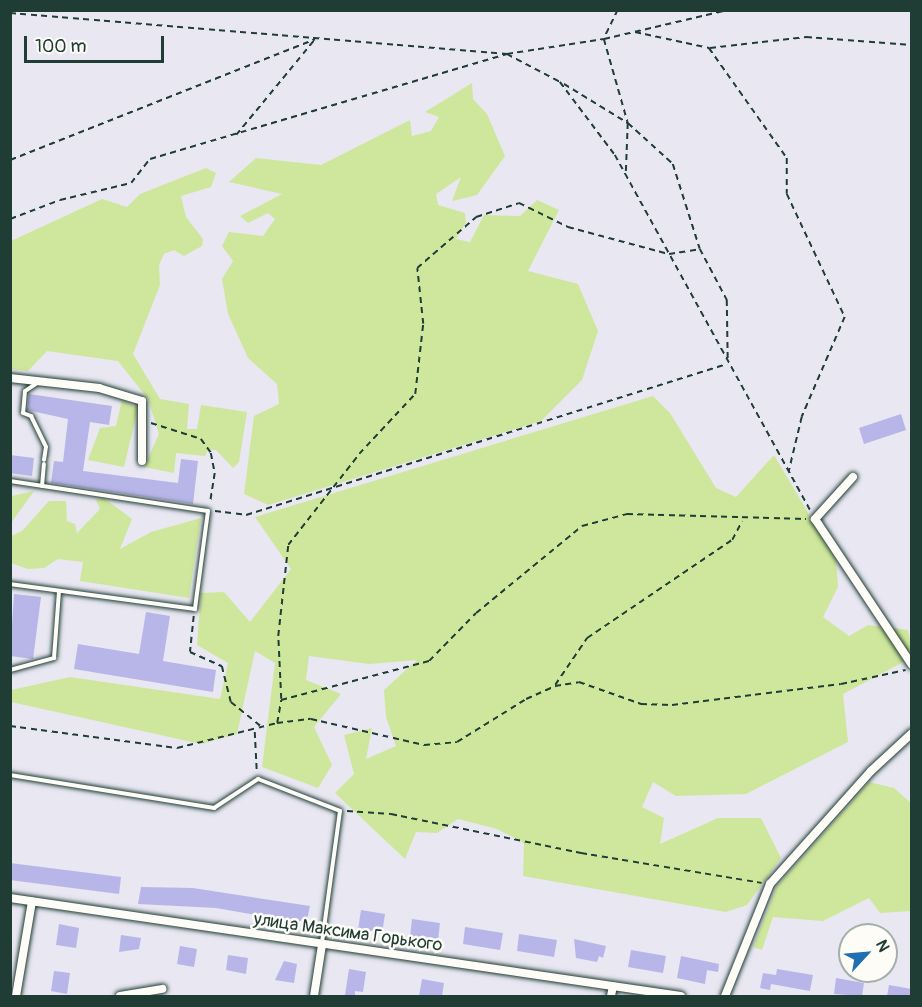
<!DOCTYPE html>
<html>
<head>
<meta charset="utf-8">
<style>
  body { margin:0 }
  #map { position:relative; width:922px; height:1007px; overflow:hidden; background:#e8e7f2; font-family:Pangolin,sans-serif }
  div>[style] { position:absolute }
  .green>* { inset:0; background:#cfe79c }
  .building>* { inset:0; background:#b8b6e8 }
  .path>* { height:1.5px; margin-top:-0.75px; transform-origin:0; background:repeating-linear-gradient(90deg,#1f3d34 0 6px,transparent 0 10.5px) }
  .roads { filter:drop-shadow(0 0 2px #1f3d34) drop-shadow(0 0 2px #1f3d34) }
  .lane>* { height:4px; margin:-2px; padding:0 2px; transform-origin:2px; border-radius:2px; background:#fdfcf7 }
  .street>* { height:8px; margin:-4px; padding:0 4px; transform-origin:4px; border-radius:4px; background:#fdfcf7 }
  span { translate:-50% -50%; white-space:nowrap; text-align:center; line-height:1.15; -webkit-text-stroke:5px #fdfcf7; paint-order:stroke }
  .street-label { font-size:18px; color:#1f3d34 }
  .frame { position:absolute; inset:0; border:12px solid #1f3d34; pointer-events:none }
  .north { position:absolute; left:838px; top:923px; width:60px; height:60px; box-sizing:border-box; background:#fdfcf7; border:2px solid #a4b0a9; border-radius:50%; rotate:64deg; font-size:16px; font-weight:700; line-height:24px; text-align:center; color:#1f3d34 }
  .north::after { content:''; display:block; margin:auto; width:21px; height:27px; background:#1f6fb2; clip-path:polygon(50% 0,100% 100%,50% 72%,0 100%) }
  .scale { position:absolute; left:24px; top:36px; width:140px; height:27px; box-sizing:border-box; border:3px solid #1f3d34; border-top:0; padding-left:8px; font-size:18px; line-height:21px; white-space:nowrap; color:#1f3d34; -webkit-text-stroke:4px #fdfcf7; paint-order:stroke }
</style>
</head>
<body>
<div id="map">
  <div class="green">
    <div style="clip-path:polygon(472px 83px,473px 99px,487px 114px,505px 156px,477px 195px,452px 201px,461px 177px,436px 194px,438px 205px,465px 213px,466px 223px,456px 239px,470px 242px,484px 215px,520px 216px,537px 200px,559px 210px,528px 271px,578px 284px,598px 331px,582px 380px,541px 421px,268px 505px,244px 494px,254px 416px,279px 404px,277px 384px,248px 358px,228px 314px,222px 279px,233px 261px,222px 246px,229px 232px,263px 236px,275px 219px,268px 213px,248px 223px,240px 216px,282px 194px,229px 182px,256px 158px,321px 165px,410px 120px,412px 136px,431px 131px,439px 117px,425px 112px)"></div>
    <div style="clip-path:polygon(206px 168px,216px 173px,211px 187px,181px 196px,186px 217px,203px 239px,202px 246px,184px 256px,174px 250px,164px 254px,159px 265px,160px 285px,133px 354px,160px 399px,189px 404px,187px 429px,197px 429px,201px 405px,247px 412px,239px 462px,233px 468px,216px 450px,208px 450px,205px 456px,176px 453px,174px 473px,144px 467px,159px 434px,148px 399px,118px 361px,47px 351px,28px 371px,11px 369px,11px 241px,102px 199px,127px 207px,140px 194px)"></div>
    <div style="clip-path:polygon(653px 396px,670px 413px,716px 488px,736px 497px,774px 455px,836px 560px,838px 587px,823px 617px,849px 636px,868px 625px,908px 630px,911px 644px,911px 658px,843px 694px,848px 742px,746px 794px,676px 796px,653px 782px,642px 807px,664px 818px,660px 844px,718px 818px,761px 818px,781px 858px,747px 905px,726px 912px,523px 876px,524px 843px,497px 829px,458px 819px,437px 833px,416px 832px,405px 859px,335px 793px,354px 774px,344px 735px,372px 728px,366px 759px,396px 746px,386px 717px,384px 690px,417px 660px,369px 664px,309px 656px,306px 680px,341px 694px,314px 727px,332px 765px,318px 788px,262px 767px,275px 663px,255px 651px,237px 734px,201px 744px,11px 702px,11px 690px,70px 677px,220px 699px,228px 663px,197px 645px,201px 593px,224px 592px,250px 622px,291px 569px,255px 517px)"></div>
    <div style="clip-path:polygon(122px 400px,138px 408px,124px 467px,88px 460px,100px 428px,116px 426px)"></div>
    <div style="clip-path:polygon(34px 491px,11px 523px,11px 496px)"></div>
    <div style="clip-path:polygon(104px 498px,132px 519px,120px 549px,151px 532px,201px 518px,189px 598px,80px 581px,83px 562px,58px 559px,44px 568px,28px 569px,11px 563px,11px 536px,22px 531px,49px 501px,66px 501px,67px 521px,75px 524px,77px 533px,100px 509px,96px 500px)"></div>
    <div style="clip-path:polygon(869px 782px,894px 788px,911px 803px,911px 911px,880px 913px,869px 898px,823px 921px,773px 917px,762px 950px,753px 947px,777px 886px)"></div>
  </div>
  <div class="building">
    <div style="clip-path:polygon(29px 394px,112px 406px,109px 425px,90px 422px,83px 471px,178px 483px,181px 459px,198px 461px,193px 504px,51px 483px,54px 461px,63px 462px,68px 419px,27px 410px)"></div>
    <div style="clip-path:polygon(901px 414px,906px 430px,864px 444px,859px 428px)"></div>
    <div style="clip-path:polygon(10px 455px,34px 458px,32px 476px,10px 473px)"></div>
    <div style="clip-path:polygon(14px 594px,41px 597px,33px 659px,10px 656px)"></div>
    <div style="clip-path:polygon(146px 612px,170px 616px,163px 661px,216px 670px,213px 692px,74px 669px,78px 644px,139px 654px)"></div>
    <div style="clip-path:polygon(10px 863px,121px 877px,119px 894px,10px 880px)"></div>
    <div style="clip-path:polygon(141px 887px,193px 888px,310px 906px,306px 924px,216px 908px,138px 904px)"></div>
    <div style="clip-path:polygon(361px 910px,385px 914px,382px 934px,358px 930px)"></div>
    <div style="clip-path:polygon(412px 919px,440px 923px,438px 940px,410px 937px)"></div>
    <div style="clip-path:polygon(59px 924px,79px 928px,76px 948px,56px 945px)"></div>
    <div style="clip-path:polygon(465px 927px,503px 933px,500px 950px,463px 944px)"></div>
    <div style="clip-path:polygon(519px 934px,557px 940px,554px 957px,517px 951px)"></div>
    <div style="clip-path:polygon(121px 935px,141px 938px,139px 949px,119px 952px)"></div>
    <div style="clip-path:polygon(574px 939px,606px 946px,603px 958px,599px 956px,597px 962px,576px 958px)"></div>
    <div style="clip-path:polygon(180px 946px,197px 949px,194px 967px,177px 964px)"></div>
    <div style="clip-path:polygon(631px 950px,666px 956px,663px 973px,628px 967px)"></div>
    <div style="clip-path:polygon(228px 955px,248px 958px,246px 974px,226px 970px)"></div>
    <div style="clip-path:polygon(681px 956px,719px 964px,718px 972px,707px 970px,705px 984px,677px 978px)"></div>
    <div style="clip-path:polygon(284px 961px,297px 964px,294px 983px,275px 980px)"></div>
    <div style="clip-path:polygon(349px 969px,366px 972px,363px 992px,355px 991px,355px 996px,345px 995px)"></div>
    <div style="clip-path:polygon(777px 969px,813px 975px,810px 991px,771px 984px,770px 990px,760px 988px,763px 973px,776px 975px)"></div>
    <div style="clip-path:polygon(54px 971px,70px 973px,67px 994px,51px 991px)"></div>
    <div style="clip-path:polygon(836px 978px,864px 983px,862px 996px,834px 994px)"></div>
    <div style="clip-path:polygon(422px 979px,444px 983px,442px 996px,419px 996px)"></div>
    <div style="clip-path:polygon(889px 985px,912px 989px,912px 996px,887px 996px)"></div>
  </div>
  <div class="path">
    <div style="left:618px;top:10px;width:32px;rotate:116deg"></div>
    <div style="left:604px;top:39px;width:87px;rotate:74.1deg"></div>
    <div style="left:628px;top:123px;width:51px;rotate:92.2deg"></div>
    <div style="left:10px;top:13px;width:499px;rotate:4.7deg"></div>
    <div style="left:507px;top:54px;width:60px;rotate:27.8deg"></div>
    <div style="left:560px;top:82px;width:91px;rotate:53deg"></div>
    <div style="left:615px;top:155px;width:405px;rotate:61.2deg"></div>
    <div style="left:635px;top:32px;width:76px;rotate:12.2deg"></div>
    <div style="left:709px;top:48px;width:135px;rotate:54.7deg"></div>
    <div style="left:787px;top:158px;width:36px;rotate:90deg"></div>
    <div style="left:787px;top:194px;width:136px;rotate:64.8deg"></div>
    <div style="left:845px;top:317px;width:109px;rotate:113.3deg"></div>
    <div style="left:802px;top:417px;width:56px;rotate:103.5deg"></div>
    <div style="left:710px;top:48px;width:97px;rotate:-6.5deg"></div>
    <div style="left:806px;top:37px;width:106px;rotate:4.3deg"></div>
    <div style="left:564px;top:84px;width:75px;rotate:31.4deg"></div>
    <div style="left:628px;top:123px;width:61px;rotate:42.3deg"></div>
    <div style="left:673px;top:164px;width:89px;rotate:72.4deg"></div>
    <div style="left:700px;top:249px;width:58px;rotate:62.1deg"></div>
    <div style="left:727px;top:300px;width:63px;rotate:89.1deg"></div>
    <div style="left:236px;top:135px;width:124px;rotate:-50.5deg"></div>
    <div style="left:10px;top:160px;width:328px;rotate:-21.6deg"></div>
    <div style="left:10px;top:219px;width:53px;rotate:-20.8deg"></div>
    <div style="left:60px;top:200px;width:73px;rotate:-13.5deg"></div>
    <div style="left:131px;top:183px;width:31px;rotate:-52deg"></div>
    <div style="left:150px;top:159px;width:372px;rotate:-16.4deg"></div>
    <div style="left:507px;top:54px;width:98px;rotate:-8.8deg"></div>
    <div style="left:604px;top:39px;width:127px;rotate:-13.2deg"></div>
    <div style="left:151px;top:423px;width:52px;rotate:17.7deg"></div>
    <div style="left:201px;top:439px;width:17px;rotate:54deg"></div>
    <div style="left:211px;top:453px;width:20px;rotate:79deg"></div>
    <div style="left:215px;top:473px;width:31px;rotate:99deg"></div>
    <div style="left:215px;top:511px;width:31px;rotate:7deg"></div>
    <div style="left:246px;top:515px;width:504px;rotate:-17.43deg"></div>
    <div style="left:194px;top:616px;width:36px;rotate:96deg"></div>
    <div style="left:190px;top:652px;width:35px;rotate:24deg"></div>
    <div style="left:222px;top:666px;width:37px;rotate:76deg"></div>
    <div style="left:231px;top:702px;width:40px;rotate:39deg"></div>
    <div style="left:555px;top:685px;width:57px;rotate:-55.8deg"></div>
    <div style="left:587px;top:638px;width:175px;rotate:-34.1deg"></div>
    <div style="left:732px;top:540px;width:21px;rotate:-62deg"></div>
    <div style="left:281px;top:699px;width:63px;rotate:-92.7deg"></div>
    <div style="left:278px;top:636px;width:92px;rotate:-83.7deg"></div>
    <div style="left:288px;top:545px;width:115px;rotate:-52deg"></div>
    <div style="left:359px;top:454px;width:82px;rotate:-47deg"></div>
    <div style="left:415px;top:394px;width:70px;rotate:-83.5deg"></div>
    <div style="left:423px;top:324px;width:56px;rotate:-96.1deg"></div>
    <div style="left:417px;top:268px;width:78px;rotate:-40.8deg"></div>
    <div style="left:476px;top:217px;width:45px;rotate:-18deg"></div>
    <div style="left:519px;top:203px;width:55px;rotate:26.1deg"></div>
    <div style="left:568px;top:227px;width:105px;rotate:15deg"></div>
    <div style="left:669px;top:254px;width:31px;rotate:-9deg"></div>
    <div style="left:277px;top:723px;width:23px;rotate:-80deg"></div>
    <div style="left:281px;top:700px;width:153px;rotate:-14.8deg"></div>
    <div style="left:429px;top:661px;width:67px;rotate:-45.6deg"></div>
    <div style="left:476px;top:613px;width:137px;rotate:-39.4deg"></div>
    <div style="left:582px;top:526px;width:47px;rotate:-14.9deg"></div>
    <div style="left:627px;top:514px;width:179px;rotate:1.6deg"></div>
    <div style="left:10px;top:726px;width:168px;rotate:7.5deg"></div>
    <div style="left:177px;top:748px;width:103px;rotate:-14deg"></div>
    <div style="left:277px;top:723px;width:34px;rotate:-7deg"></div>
    <div style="left:311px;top:719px;width:116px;rotate:13deg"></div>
    <div style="left:424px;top:745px;width:33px;rotate:-5deg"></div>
    <div style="left:457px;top:742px;width:81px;rotate:-31.9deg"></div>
    <div style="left:526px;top:699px;width:32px;rotate:-24deg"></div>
    <div style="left:555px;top:686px;width:24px;rotate:-9deg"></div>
    <div style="left:579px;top:682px;width:66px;rotate:19.5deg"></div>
    <div style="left:641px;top:704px;width:31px;rotate:2deg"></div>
    <div style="left:672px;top:705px;width:170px;rotate:-7.1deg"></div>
    <div style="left:841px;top:684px;width:66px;rotate:-12.2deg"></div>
    <div style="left:255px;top:732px;width:40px;rotate:87.1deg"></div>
    <div style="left:347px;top:811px;width:44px;rotate:3.9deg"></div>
    <div style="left:391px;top:814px;width:194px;rotate:11.6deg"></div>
    <div style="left:581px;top:853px;width:183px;rotate:9.4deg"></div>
  </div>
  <div class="roads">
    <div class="lane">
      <div style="left:37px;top:383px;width:14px;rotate:146deg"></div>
      <div style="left:25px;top:391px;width:22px;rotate:95deg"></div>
      <div style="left:23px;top:413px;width:9px;rotate:21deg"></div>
      <div style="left:31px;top:416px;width:34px;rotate:64deg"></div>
      <div style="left:46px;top:447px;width:13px;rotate:99deg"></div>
      <div style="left:10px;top:481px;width:200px;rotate:8.6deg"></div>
      <div style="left:208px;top:511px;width:99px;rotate:97.6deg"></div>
      <div style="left:195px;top:609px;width:187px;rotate:-172.3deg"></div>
      <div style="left:42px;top:486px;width:22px;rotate:-85deg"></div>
      <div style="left:10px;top:670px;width:46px;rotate:-15.3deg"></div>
      <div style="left:54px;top:658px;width:66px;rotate:-85.7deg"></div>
      <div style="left:10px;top:775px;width:207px;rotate:9.2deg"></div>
      <div style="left:214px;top:808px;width:53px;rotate:-33.4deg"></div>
      <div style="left:258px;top:779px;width:88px;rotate:21.3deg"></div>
      <div style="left:340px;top:811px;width:132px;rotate:97.8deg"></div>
    </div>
    <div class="street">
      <div style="left:10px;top:378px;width:90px;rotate:6.4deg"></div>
      <div style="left:99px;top:388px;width:45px;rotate:16.8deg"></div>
      <div style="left:142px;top:401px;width:60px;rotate:90deg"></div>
      <div style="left:853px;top:477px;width:57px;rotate:132.1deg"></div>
      <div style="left:815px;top:519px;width:175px;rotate:56.4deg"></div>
      <div style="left:10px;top:898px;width:678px;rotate:8.31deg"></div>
      <div style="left:16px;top:996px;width:96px;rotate:-80.4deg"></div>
      <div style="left:120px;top:996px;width:43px;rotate:-9.5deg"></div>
      <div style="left:314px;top:996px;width:52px;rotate:-81.1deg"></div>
      <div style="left:611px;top:996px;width:10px;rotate:-79deg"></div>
      <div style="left:725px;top:996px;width:121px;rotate:-68.1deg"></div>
      <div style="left:770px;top:884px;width:152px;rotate:-48.2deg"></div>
      <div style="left:871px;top:771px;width:56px;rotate:-42.8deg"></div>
    </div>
  </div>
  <div class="street-label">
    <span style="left:348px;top:933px;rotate:8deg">улица Максима Горького</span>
  </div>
  <div class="frame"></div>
  <div class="north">N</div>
  <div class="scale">100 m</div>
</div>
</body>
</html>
